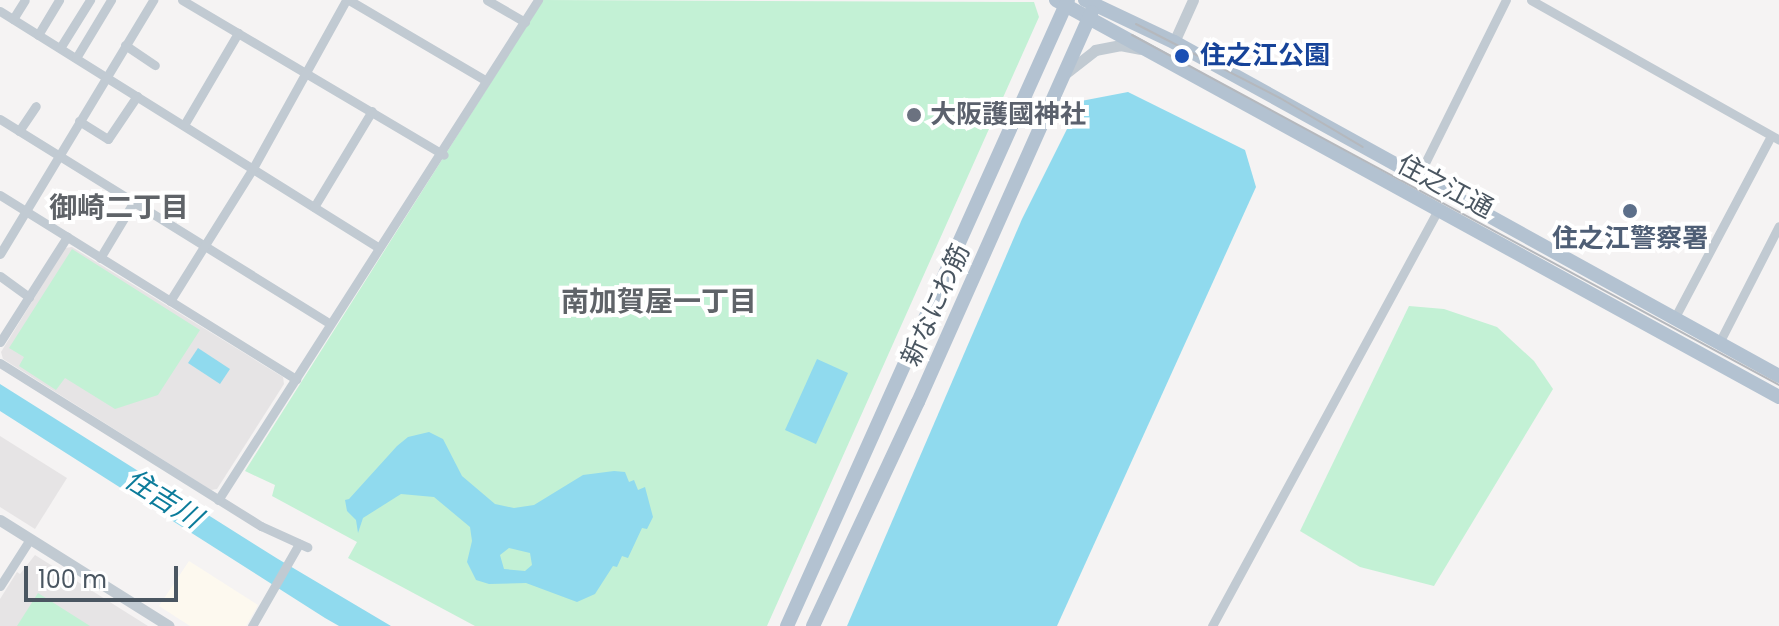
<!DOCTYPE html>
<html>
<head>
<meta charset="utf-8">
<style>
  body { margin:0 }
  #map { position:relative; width:1779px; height:626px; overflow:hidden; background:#f5f3f3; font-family:Poppins,"Noto Sans JP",sans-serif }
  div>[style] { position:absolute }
  .commercial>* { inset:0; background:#fdf9ef }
  .education>* { inset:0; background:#e6e4e5 }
  .green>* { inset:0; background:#c3f1d5 }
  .water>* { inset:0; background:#90daee }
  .minor>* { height:9px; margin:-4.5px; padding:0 4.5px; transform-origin:4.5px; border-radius:4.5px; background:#c1cad2 }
  .tertiary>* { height:11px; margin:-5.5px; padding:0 5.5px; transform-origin:5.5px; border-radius:5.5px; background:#c1cad2 }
  .primary>* { height:14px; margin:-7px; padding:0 7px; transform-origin:7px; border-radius:7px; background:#b3c2d1 }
  .tram>* { height:2px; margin:-1px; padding:0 1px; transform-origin:1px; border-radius:1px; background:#b5b8bd }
  .dots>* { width:22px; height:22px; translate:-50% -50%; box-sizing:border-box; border:4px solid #fff; border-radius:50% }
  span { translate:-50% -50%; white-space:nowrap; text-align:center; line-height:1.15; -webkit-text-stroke:8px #fff; paint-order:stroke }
  .transit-label { font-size:26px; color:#164399; font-weight:700 }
  .left { translate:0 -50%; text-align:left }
  .worship-label { font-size:26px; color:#5b616d; font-weight:700 }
  .street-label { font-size:26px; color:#4a5661 }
  .service-label { font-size:26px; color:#4e5e75; font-weight:700 }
  .neighbourhood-label { font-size:28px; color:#5f6368; font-weight:700 }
  .water-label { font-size:28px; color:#0c7c9b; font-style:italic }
  .scale { position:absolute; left:24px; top:566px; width:154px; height:36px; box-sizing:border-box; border:4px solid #4a5661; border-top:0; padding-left:10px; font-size:24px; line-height:28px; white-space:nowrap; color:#4a5661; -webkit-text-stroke:6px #fff; paint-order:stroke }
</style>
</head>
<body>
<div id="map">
  <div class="commercial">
    <div style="clip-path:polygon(189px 561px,258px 605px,246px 626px,190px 626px,159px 606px)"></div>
  </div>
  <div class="education">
    <div style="clip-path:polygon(72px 247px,283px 377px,284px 384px,217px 489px,211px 490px,3px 359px,1px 352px,65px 248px)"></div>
    <div style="clip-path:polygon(0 436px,67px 478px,35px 529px,0 507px)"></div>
    <div style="clip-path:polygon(35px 555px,148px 626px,0 626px,0 599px,17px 572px,20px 574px)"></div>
  </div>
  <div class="green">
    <div style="clip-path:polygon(543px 0,1034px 2px,1039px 17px,767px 626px,475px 626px,348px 558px,357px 542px,272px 496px,275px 485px,245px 471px)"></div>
    <div style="clip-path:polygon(72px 249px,200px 330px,158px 395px,115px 409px,65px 378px,56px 390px,19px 366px,24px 357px,9px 348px)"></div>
    <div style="clip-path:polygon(1409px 306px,1444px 309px,1497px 327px,1534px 361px,1553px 389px,1434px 586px,1360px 567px,1300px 531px)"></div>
    <div style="clip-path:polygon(38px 593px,90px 626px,17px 626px)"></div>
  </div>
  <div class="water">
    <div style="clip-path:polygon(1128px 92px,1245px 150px,1256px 187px,1057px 626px,847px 626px,1022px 219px,1081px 101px)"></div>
    <div style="clip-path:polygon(198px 348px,230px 369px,220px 384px,188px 363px)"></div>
    <div style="clip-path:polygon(817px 359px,848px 373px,816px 444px,785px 430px)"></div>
    <div style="clip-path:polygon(0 384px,278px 559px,391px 626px,339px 626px,325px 618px,0 411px)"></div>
    <div style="clip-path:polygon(evenodd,429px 432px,443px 439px,462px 476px,495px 504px,514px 508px,534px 505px,583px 475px,614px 471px,625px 472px,629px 482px,634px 480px,638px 490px,645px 487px,653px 517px,647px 529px,642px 528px,628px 558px,622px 556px,617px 567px,613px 566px,595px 594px,577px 602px,526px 583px,489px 584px,476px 580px,467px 562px,472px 541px,470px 527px,434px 497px,401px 494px,363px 518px,358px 533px,356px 520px,347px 511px,345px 500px,349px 499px,397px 446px,408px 437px,429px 432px,509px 548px,530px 553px,532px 565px,525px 571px,504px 569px,500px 555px,509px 548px)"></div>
  </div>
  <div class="minor">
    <div style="left:182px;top:0;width:304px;rotate:30.6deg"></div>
    <div style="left:349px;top:0;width:158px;rotate:30.5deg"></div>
    <div style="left:487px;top:0;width:44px;rotate:30.1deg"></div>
    <div style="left:1531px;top:0;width:285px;rotate:29.4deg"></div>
    <div style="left:0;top:11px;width:447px;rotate:32deg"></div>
    <div style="left:13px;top:19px;width:22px;rotate:-58deg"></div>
    <div style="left:38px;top:35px;width:41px;rotate:-59deg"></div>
    <div style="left:125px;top:45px;width:36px;rotate:34deg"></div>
    <div style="left:60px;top:48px;width:57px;rotate:-58deg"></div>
    <div style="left:76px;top:58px;width:68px;rotate:-58.9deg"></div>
    <div style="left:0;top:119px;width:388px;rotate:31.8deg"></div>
    <div style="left:79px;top:121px;width:34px;rotate:32deg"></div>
    <div style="left:108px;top:139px;width:52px;rotate:-56deg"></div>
    <div style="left:184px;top:125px;width:107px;rotate:-59.6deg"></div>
    <div style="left:19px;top:131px;width:30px;rotate:-56deg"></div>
    <div style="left:1417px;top:179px;width:200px;rotate:-63.6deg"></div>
    <div style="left:0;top:195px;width:349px;rotate:31.9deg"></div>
    <div style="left:314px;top:207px;width:112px;rotate:-58.9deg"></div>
    <div style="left:0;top:254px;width:297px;rotate:-58.9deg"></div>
    <div style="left:100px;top:258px;width:64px;rotate:-59deg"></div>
    <div style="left:0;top:276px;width:36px;rotate:36deg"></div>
    <div style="left:170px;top:301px;width:157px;rotate:-58deg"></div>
    <div style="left:253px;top:168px;width:192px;rotate:-61deg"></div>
    <div style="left:1674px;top:319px;width:207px;rotate:-62.1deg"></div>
    <div style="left:0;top:342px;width:125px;rotate:-57.5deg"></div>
    <div style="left:1719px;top:343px;width:131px;rotate:-62.9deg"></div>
    <div style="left:0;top:363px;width:308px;rotate:32deg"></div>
    <div style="left:261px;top:526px;width:51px;rotate:24.5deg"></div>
    <div style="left:218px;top:500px;width:594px;rotate:-57.38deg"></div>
    <div style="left:0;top:586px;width:56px;rotate:-57.4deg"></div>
    <div style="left:252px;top:626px;width:95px;rotate:-60.2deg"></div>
    <div style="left:1212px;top:626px;width:473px;rotate:-61.5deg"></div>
  </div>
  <div class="tertiary">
    <div style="left:1174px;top:42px;width:46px;rotate:-65.7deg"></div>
    <div style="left:1066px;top:73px;width:37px;rotate:-38deg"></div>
    <div style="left:1095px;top:50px;width:25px;rotate:-11deg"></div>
    <div style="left:1120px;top:45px;width:20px;rotate:11deg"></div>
    <div style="left:0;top:520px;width:199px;rotate:32.1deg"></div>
  </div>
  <div class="primary">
    <div style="left:1056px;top:0;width:825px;rotate:28.77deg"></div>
    <div style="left:1085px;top:0;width:98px;rotate:25.3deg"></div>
    <div style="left:1174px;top:42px;width:691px;rotate:28.9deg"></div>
    <div style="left:787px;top:626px;width:686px;rotate:-65.83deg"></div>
    <div style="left:813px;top:626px;width:247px;rotate:-64.9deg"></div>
    <div style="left:918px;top:402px;width:427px;rotate:-66deg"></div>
  </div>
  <div class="tram">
    <div style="left:1136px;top:24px;width:162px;rotate:27.2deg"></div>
    <div style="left:1280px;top:98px;width:96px;rotate:30.6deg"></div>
    <div style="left:1132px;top:35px;width:736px;rotate:28.41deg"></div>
  </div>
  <div class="dots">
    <div style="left:1182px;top:56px;background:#1a4fb4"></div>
    <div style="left:914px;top:115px;background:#6b7280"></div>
    <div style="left:1630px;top:211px;background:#5c6f8a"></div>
  </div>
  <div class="transit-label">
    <span class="left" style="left:1200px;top:56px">住之江公園</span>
  </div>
  <div class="worship-label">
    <span class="left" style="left:930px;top:115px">大阪護國神社</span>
  </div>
  <div class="street-label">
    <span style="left:1445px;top:187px;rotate:28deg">住之江通</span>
    <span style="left:936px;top:305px;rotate:-66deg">新なにわ筋</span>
  </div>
  <div class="service-label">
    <span style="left:1630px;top:239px">住之江警察署</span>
  </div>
  <div class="neighbourhood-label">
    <span style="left:119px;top:208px">御崎二丁目</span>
    <span style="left:659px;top:302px">南加賀屋一丁目</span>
  </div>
  <div class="water-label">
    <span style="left:163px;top:499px;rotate:32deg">住吉川</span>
  </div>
  <div class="scale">100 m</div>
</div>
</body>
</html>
